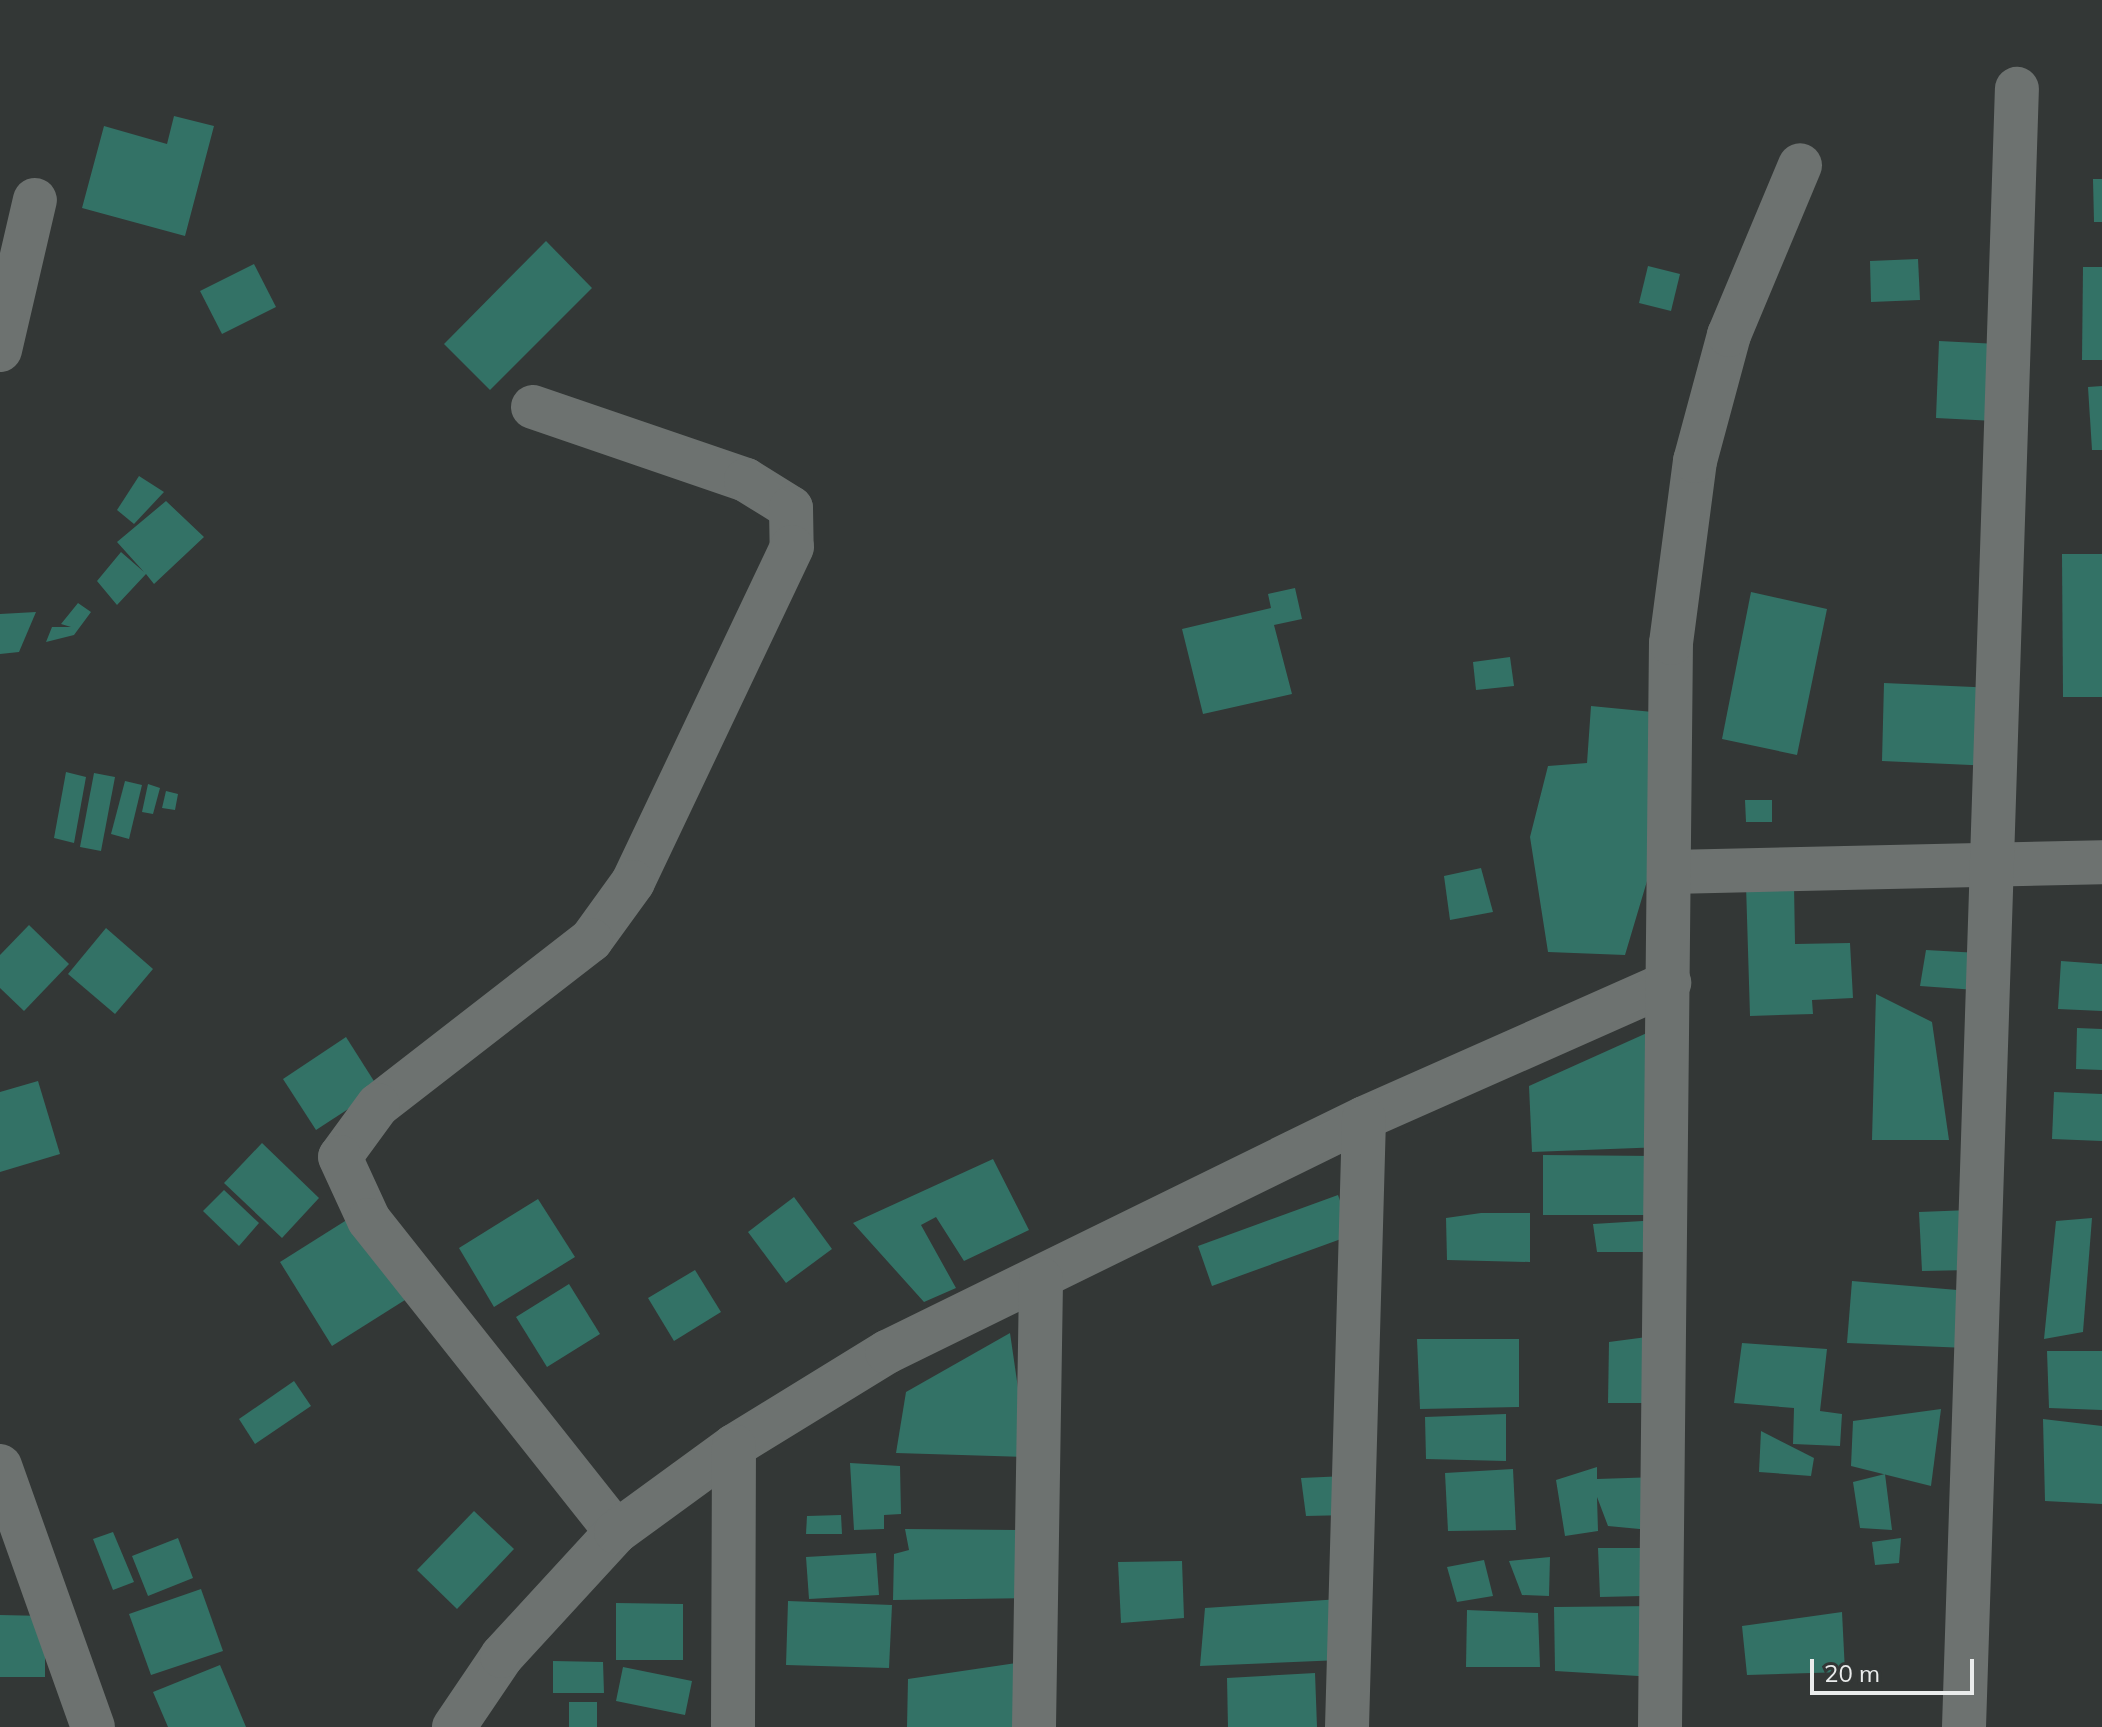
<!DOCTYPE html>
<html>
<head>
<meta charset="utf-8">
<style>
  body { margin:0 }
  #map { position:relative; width:2102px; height:1727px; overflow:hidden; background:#333736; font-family:Mulish,sans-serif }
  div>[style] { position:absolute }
  .building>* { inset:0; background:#337266 }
  .minor>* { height:44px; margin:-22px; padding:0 22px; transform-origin:22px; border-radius:22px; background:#6d7270 }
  span { translate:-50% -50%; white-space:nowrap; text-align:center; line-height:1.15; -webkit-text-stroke:7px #333736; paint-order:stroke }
  .scale { position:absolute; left:1810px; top:1659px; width:164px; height:36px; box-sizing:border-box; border:4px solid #eaecec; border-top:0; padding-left:10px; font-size:24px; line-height:28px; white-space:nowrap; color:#eaecec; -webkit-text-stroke:6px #333736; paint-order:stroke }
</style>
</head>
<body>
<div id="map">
  <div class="building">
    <div style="clip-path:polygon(174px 116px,214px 126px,185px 236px,82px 208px,104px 126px,167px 144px)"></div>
    <div style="clip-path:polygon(2093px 179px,2102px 179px,2102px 222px,2094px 222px)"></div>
    <div style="clip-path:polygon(546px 241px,592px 288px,490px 390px,444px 344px)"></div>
    <div style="clip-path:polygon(1918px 259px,1920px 300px,1871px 302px,1870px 261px)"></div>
    <div style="clip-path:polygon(254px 264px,276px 307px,222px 334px,200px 291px)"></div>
    <div style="clip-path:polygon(1648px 266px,1680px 274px,1671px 311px,1639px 303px)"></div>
    <div style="clip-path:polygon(2083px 267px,2102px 267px,2102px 360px,2082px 360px)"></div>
    <div style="clip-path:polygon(1939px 341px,1998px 344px,1995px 421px,1936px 418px)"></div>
    <div style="clip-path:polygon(2102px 386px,2102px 450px,2092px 450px,2088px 387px)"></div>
    <div style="clip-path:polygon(139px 476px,164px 492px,134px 524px,117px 510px)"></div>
    <div style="clip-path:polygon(166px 501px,204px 537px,154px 584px,146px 574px,117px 605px,97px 581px,121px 552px,144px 572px,117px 542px)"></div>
    <div style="clip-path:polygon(2062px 554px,2102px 554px,2102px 697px,2063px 697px)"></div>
    <div style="clip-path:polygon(1295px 588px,1302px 619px,1274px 625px,1292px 694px,1203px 714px,1182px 629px,1271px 608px,1268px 594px)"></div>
    <div style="clip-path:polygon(1751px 592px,1827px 609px,1797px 755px,1722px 739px)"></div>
    <div style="clip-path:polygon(78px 603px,91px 612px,74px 635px,46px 642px,52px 627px,71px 627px,61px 624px)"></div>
    <div style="clip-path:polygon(36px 612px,19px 652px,0 654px,0 614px)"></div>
    <div style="clip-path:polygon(1510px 657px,1514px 686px,1476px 690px,1473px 662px)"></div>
    <div style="clip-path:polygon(1884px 683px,1996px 688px,1993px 766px,1882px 761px)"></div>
    <div style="clip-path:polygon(1591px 706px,1663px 713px,1653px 861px,1625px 955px,1548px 952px,1530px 837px,1548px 766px,1587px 763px)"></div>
    <div style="clip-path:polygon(66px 772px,86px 777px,74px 843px,54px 838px)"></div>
    <div style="clip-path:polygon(94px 773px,115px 777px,101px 851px,80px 847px)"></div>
    <div style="clip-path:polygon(125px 781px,142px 785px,129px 839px,111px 834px)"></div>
    <div style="clip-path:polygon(148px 784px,160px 788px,153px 814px,142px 812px)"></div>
    <div style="clip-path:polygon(166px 791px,178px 794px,175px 810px,162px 808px)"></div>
    <div style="clip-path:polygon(1745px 800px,1772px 800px,1772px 822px,1746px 822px)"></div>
    <div style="clip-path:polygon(1481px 868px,1493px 912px,1450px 920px,1444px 876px)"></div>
    <div style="clip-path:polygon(1794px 884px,1795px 944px,1850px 943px,1853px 998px,1812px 1000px,1813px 1014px,1750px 1016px,1746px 885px)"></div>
    <div style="clip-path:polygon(29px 925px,69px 964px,24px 1011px,0 988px,0 955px)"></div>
    <div style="clip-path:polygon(106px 928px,153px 969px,115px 1014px,68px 974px)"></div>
    <div style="clip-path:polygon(1926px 950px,1979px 953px,1976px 990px,1920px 986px)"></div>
    <div style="clip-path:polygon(2061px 961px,2102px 964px,2102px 1011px,2058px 1009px)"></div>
    <div style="clip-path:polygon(1876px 994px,1932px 1022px,1949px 1140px,1872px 1140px)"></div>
    <div style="clip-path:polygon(1658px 1028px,1663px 1147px,1532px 1152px,1529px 1086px)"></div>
    <div style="clip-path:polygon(2077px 1028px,2102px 1029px,2102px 1070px,2076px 1069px)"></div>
    <div style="clip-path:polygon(346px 1037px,379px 1089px,316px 1130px,283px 1079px)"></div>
    <div style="clip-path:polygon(38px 1081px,60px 1154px,0 1172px,0 1092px)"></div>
    <div style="clip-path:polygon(2054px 1092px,2102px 1094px,2102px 1141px,2052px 1139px)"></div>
    <div style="clip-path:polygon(262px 1143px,319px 1198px,282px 1238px,224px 1183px)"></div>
    <div style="clip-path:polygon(1543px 1155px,1656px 1156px,1656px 1215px,1543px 1215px)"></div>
    <div style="clip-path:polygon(993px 1159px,1029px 1230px,964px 1261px,936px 1217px,921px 1225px,956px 1288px,924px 1302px,853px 1223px)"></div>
    <div style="clip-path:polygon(224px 1190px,259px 1223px,239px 1246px,203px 1211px)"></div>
    <div style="clip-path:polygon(1338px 1195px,1352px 1235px,1212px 1286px,1198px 1246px)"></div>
    <div style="clip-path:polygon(794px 1197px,832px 1249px,786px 1283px,748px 1232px)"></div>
    <div style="clip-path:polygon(538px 1199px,575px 1257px,494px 1307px,459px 1248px)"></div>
    <div style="clip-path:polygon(1970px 1210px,1970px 1270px,1922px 1271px,1919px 1212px)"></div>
    <div style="clip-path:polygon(1481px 1213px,1530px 1213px,1530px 1262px,1447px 1260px,1446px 1218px)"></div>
    <div style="clip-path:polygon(353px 1216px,405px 1300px,332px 1346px,280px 1262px)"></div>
    <div style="clip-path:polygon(2092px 1218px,2083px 1332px,2044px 1339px,2056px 1221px)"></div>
    <div style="clip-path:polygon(1659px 1220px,1659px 1252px,1597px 1252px,1593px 1224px)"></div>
    <div style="clip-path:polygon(695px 1270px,721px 1312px,674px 1341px,648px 1298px)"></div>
    <div style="clip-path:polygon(1852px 1281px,1969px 1291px,1967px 1348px,1847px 1343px)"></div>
    <div style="clip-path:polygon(569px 1284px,600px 1334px,547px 1367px,516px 1317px)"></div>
    <div style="clip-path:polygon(1010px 1333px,1028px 1457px,896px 1453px,906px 1392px)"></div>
    <div style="clip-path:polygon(1662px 1335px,1657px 1403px,1608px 1403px,1609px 1342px)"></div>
    <div style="clip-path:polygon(1417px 1339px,1519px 1339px,1519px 1407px,1420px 1409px)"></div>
    <div style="clip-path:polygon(1742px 1343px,1827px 1349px,1820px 1411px,1842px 1414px,1840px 1446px,1793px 1444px,1794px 1408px,1734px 1403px)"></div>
    <div style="clip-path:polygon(2047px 1351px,2102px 1351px,2102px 1410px,2049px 1408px)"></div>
    <div style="clip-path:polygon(294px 1381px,311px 1406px,255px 1444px,239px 1419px)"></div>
    <div style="clip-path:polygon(1941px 1409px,1931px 1486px,1851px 1466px,1853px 1421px)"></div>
    <div style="clip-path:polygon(1506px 1414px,1506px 1461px,1426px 1459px,1425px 1417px)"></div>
    <div style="clip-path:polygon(2043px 1419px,2102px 1426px,2102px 1504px,2045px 1501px)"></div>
    <div style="clip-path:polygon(1761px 1431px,1814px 1458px,1811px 1476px,1759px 1472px)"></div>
    <div style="clip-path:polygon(850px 1463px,900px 1466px,901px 1514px,884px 1515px,884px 1529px,854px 1530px)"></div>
    <div style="clip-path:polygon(1597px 1467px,1597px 1479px,1658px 1477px,1650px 1530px,1608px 1526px,1597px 1497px,1598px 1531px,1565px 1536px,1556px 1480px)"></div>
    <div style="clip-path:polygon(1513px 1469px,1516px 1530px,1448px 1531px,1445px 1473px)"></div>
    <div style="clip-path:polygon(1885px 1474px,1892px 1530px,1860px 1528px,1853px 1482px)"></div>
    <div style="clip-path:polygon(1346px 1476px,1349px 1515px,1306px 1516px,1301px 1478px)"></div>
    <div style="clip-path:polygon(474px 1511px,514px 1549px,457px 1609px,417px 1570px)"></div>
    <div style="clip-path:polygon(841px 1515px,842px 1534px,806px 1534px,807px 1516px)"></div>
    <div style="clip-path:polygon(905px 1529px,1030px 1530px,1028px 1598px,893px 1600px,894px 1554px,909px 1550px)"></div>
    <div style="clip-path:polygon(113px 1532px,134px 1582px,113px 1590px,93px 1539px)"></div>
    <div style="clip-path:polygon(178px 1538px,193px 1578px,148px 1596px,132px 1556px)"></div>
    <div style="clip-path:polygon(1901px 1538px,1899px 1563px,1875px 1565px,1872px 1542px)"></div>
    <div style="clip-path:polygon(1598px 1548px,1641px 1548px,1643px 1596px,1600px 1597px)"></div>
    <div style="clip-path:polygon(876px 1553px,879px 1595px,809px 1599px,806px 1557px)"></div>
    <div style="clip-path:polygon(1550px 1557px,1549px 1596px,1522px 1595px,1509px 1561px)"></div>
    <div style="clip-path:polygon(1484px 1560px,1493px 1596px,1457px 1602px,1447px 1567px)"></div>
    <div style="clip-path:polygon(1182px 1561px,1184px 1618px,1121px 1623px,1118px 1562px)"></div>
    <div style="clip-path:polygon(201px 1589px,223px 1651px,151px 1675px,129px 1614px)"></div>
    <div style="clip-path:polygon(1340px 1599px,1341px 1660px,1200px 1666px,1205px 1608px)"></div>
    <div style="clip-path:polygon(788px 1601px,892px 1605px,889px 1668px,786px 1665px)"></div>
    <div style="clip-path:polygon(616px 1603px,683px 1604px,683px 1660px,616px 1660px)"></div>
    <div style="clip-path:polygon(1656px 1606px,1655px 1677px,1555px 1671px,1554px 1607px)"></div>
    <div style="clip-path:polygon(1467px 1610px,1538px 1613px,1540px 1667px,1466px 1667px)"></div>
    <div style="clip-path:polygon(1842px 1612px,1845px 1672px,1747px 1675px,1742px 1626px)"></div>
    <div style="clip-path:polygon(0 1615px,45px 1616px,45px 1677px,0 1677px)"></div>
    <div style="clip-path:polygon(553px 1661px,603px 1662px,604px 1693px,553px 1693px)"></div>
    <div style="clip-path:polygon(1029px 1661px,1031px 1727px,907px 1727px,908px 1679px)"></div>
    <div style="clip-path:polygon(220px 1665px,246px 1727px,168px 1727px,153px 1692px)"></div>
    <div style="clip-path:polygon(623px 1667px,692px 1681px,685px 1715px,616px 1701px)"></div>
    <div style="clip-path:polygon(1315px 1673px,1317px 1727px,1228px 1727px,1227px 1678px)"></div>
    <div style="clip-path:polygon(569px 1702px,597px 1702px,597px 1727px,569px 1727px)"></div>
  </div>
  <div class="minor">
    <div style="left:0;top:350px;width:154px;rotate:-76.9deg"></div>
    <div style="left:533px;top:407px;width:225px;rotate:18.9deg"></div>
    <div style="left:746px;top:480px;width:53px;rotate:31.9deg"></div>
    <div style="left:791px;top:508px;width:39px;rotate:89deg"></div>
    <div style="left:792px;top:547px;width:371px;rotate:115.4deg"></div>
    <div style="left:633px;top:882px;width:72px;rotate:125.9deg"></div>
    <div style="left:591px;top:940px;width:269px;rotate:142.2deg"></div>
    <div style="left:378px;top:1105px;width:64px;rotate:126.2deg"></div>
    <div style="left:340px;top:1157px;width:69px;rotate:65.3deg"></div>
    <div style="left:369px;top:1220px;width:398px;rotate:51.6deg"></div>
    <div style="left:1671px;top:872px;width:431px;rotate:-1.3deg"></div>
    <div style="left:0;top:1466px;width:277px;rotate:70.4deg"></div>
    <div style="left:454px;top:1727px;width:86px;rotate:-55.9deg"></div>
    <div style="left:502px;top:1656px;width:168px;rotate:-47.4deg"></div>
    <div style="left:616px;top:1532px;width:146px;rotate:-36.1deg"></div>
    <div style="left:734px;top:1446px;width:180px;rotate:-31.6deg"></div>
    <div style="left:887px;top:1352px;width:531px;rotate:-26.13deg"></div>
    <div style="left:1364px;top:1118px;width:334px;rotate:-23.9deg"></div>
    <div style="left:733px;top:1727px;width:281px;rotate:-89.8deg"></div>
    <div style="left:1034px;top:1727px;width:448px;rotate:-89.1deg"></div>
    <div style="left:1347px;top:1727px;width:609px;rotate:-88.4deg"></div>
    <div style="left:1660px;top:1727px;width:1084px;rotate:-89.42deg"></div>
    <div style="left:1671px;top:643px;width:184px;rotate:-82.5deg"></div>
    <div style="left:1695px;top:461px;width:131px;rotate:-74.9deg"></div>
    <div style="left:1729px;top:335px;width:184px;rotate:-67.3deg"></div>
    <div style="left:1964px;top:1727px;width:1639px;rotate:-88.15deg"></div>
  </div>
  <div class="scale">20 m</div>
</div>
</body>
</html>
